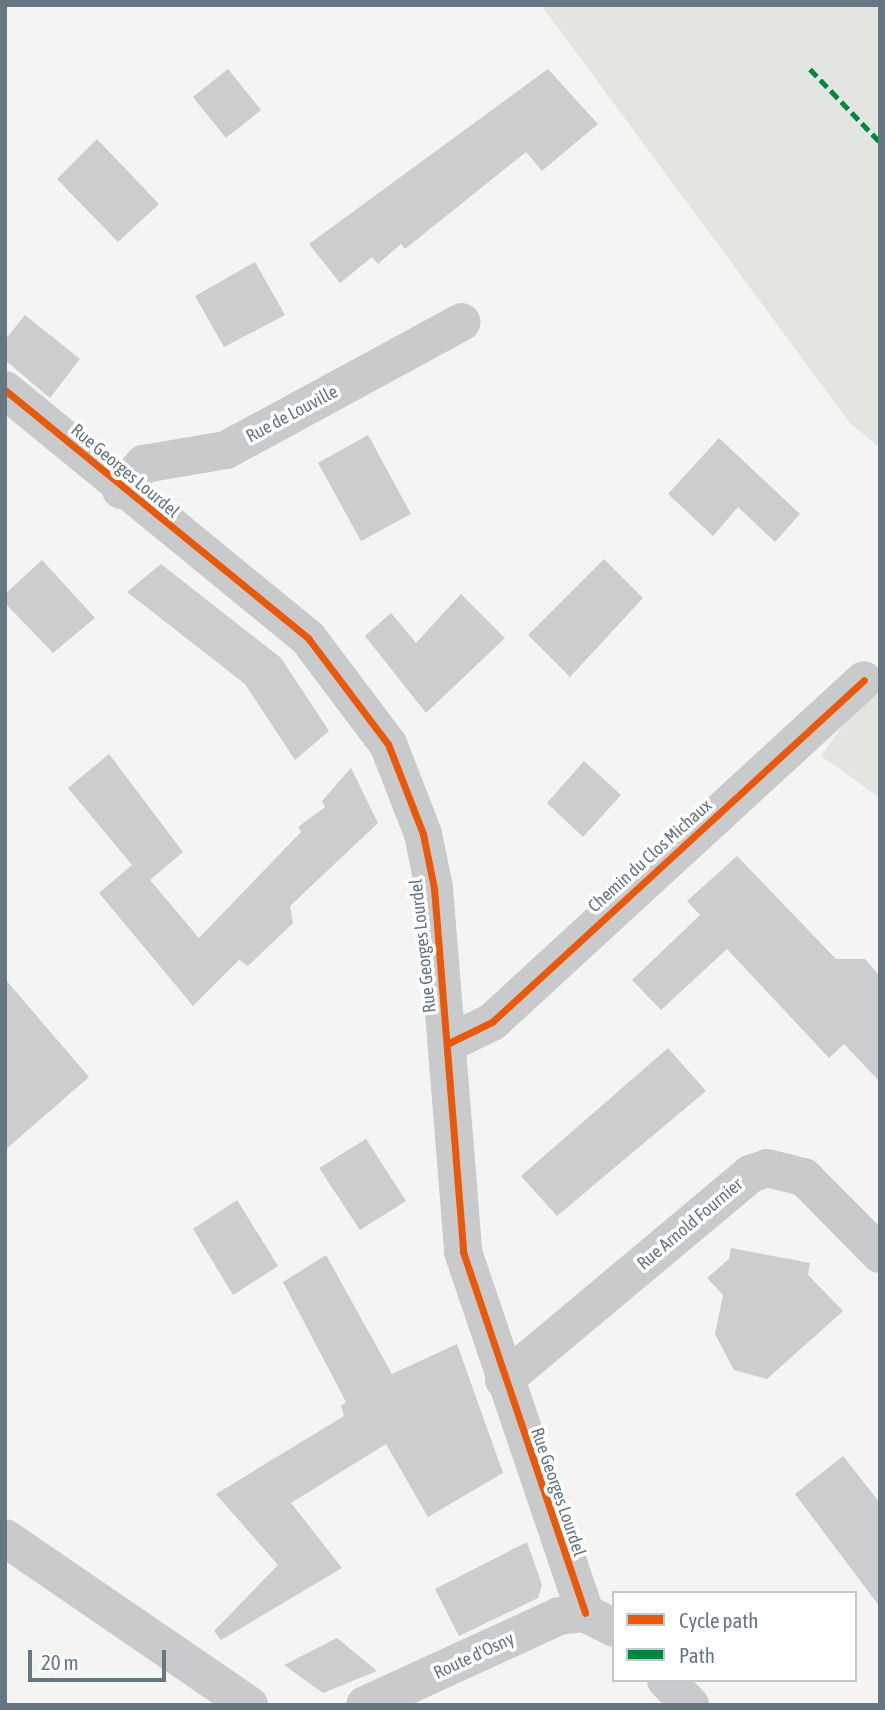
<!DOCTYPE html>
<html>
<head>
<meta charset="utf-8">
<style>
  body { margin:0 }
  #map { position:relative; width:885px; height:1710px; overflow:hidden; background:#f4f4f3; font-family:"Asap Condensed",sans-serif }
  div>[style] { position:absolute }
  .green>* { inset:0; background:#e3e6e0 }
  .building>* { inset:0; background:#cbcdce }
  .minor>* { height:38px; margin:-19px; padding:0 19px; transform-origin:19px; border-radius:19px; background:#c9cacb }
  .quiet>* { height:5px; margin-top:-2.5px; transform-origin:0; background:repeating-linear-gradient(90deg,#00873e 0 10px,transparent 0 15px) }
  .cycleway>* { height:7px; margin:-3.5px; padding:0 3.5px; transform-origin:3.5px; border-radius:3.5px; background:#e8590c }
  span { translate:-50% -50%; white-space:nowrap; text-align:center; line-height:1.15; -webkit-text-stroke:7px #fff; paint-order:stroke }
  .street-label { font-size:18px; color:#667782 }
  .frame { position:absolute; inset:0; border:7px solid #667782; pointer-events:none }
  .legend { position:absolute; left:612px; top:1591px; width:245px; height:91px; box-sizing:border-box; background:#fff; border:2px solid #c2c9cd; margin:0; padding:9px 12px; list-style:none; font-size:21px; color:#667782 }
  .legend li { display:flex; align-items:center; gap:14px; height:35px }
  .legend b { width:35px; border:2px solid #c2c9cd }
  .scale { position:absolute; left:28px; top:1650px; width:138px; height:32px; box-sizing:border-box; border:4px solid #667782; border-top:0; padding-left:9px; font-size:21px; line-height:24px; white-space:nowrap; color:#667782; -webkit-text-stroke:5px #fff; paint-order:stroke }
</style>
</head>
<body>
<div id="map">
  <div class="green">
    <div style="clip-path:polygon(541px 5px,880px 5px,880px 448px,850px 423px)"></div>
    <div style="clip-path:polygon(880px 673px,880px 798px,821px 756px)"></div>
  </div>
  <div class="building">
    <div style="clip-path:polygon(228px 69px,261px 110px,226px 138px,193px 97px)"></div>
    <div style="clip-path:polygon(548px 69px,598px 124px,542px 171px,526px 152px,405px 249px,401px 244px,378px 264px,372px 257px,340px 283px,309px 244px)"></div>
    <div style="clip-path:polygon(97px 139px,159px 204px,118px 242px,57px 179px)"></div>
    <div style="clip-path:polygon(255px 262px,285px 315px,224px 347px,195px 296px)"></div>
    <div style="clip-path:polygon(25px 315px,80px 359px,50px 398px,5px 360px,5px 340px)"></div>
    <div style="clip-path:polygon(368px 435px,411px 514px,361px 541px,318px 463px)"></div>
    <div style="clip-path:polygon(719px 438px,800px 514px,775px 542px,738px 507px,713px 536px,668px 494px)"></div>
    <div style="clip-path:polygon(604px 559px,643px 598px,570px 677px,528px 635px)"></div>
    <div style="clip-path:polygon(42px 560px,95px 618px,53px 653px,5px 603px,5px 594px)"></div>
    <div style="clip-path:polygon(161px 564px,281px 658px,329px 731px,295px 760px,245px 684px,127px 592px)"></div>
    <div style="clip-path:polygon(461px 594px,505px 638px,426px 713px,365px 636px,391px 613px,416px 643px)"></div>
    <div style="clip-path:polygon(109px 754px,183px 852px,150px 880px,199px 938px,301px 832px,298px 827px,325px 807px,322px 801px,351px 768px,378px 823px,290px 906px,293px 923px,248px 966px,239px 960px,193px 1006px,99px 893px,132px 865px,68px 788px)"></div>
    <div style="clip-path:polygon(584px 761px,621px 795px,583px 837px,547px 803px)"></div>
    <div style="clip-path:polygon(737px 856px,836px 959px,865px 959px,880px 976px,880px 1082px,844px 1044px,829px 1058px,727px 949px,661px 1010px,632px 980px,700px 915px,687px 901px)"></div>
    <div style="clip-path:polygon(5px 979px,89px 1077px,5px 1150px)"></div>
    <div style="clip-path:polygon(668px 1048px,706px 1091px,557px 1216px,521px 1176px)"></div>
    <div style="clip-path:polygon(366px 1139px,406px 1201px,360px 1230px,319px 1168px)"></div>
    <div style="clip-path:polygon(237px 1200px,278px 1266px,233px 1295px,193px 1229px)"></div>
    <div style="clip-path:polygon(731px 1248px,810px 1263px,808px 1275px,843px 1311px,767px 1379px,734px 1370px,715px 1334px,723px 1295px,707px 1278px,729px 1259px)"></div>
    <div style="clip-path:polygon(326px 1255px,392px 1374px,457px 1344px,503px 1473px,428px 1517px,386px 1444px,291px 1503px,342px 1568px,221px 1640px,214px 1631px,278px 1565px,216px 1494px,344px 1416px,341px 1406px,346px 1402px,283px 1282px)"></div>
    <div style="clip-path:polygon(843px 1456px,880px 1503px,880px 1607px,795px 1494px)"></div>
    <div style="clip-path:polygon(527px 1542px,542px 1585px,538px 1598px,459px 1636px,435px 1589px)"></div>
    <div style="clip-path:polygon(337px 1638px,377px 1671px,323px 1693px,284px 1665px)"></div>
  </div>
  <div class="minor">
    <div style="left:5px;top:390px;width:392px;rotate:39.3deg"></div>
    <div style="left:308px;top:638px;width:133px;rotate:53deg"></div>
    <div style="left:388px;top:744px;width:97px;rotate:68.7deg"></div>
    <div style="left:423px;top:834px;width:55px;rotate:78.5deg"></div>
    <div style="left:434px;top:888px;width:365px;rotate:85.4deg"></div>
    <div style="left:463px;top:1252px;width:381px;rotate:71.3deg"></div>
    <div style="left:121px;top:490px;width:35px;rotate:-49deg"></div>
    <div style="left:144px;top:464px;width:83px;rotate:-9.7deg"></div>
    <div style="left:226px;top:450px;width:268px;rotate:-28.5deg"></div>
    <div style="left:449px;top:1043px;width:48px;rotate:-26deg"></div>
    <div style="left:492px;top:1022px;width:505px;rotate:-42.59deg"></div>
    <div style="left:504px;top:1380px;width:321px;rotate:-39.9deg"></div>
    <div style="left:750px;top:1174px;width:18px;rotate:-19deg"></div>
    <div style="left:767px;top:1168px;width:38px;rotate:14deg"></div>
    <div style="left:804px;top:1177px;width:108px;rotate:45.4deg"></div>
    <div style="left:5px;top:1538px;width:296px;rotate:34.4deg"></div>
    <div style="left:666px;top:1680px;width:35px;rotate:46deg"></div>
    <div style="left:365px;top:1705px;width:213px;rotate:-24.6deg"></div>
    <div style="left:559px;top:1616px;width:26px;rotate:-7deg"></div>
    <div style="left:585px;top:1613px;width:33px;rotate:27deg"></div>
  </div>
  <div class="quiet">
    <div style="left:810px;top:69px;width:101px;rotate:46.2deg"></div>
  </div>
  <div class="cycleway">
    <div style="left:5px;top:390px;width:392px;rotate:39.3deg"></div>
    <div style="left:308px;top:638px;width:133px;rotate:53deg"></div>
    <div style="left:388px;top:744px;width:97px;rotate:68.7deg"></div>
    <div style="left:423px;top:834px;width:55px;rotate:78.5deg"></div>
    <div style="left:434px;top:888px;width:365px;rotate:85.4deg"></div>
    <div style="left:463px;top:1252px;width:381px;rotate:71.3deg"></div>
    <div style="left:449px;top:1043px;width:48px;rotate:-26deg"></div>
    <div style="left:492px;top:1022px;width:505px;rotate:-42.59deg"></div>
  </div>
  <div class="street-label">
    <span style="left:292px;top:414px;rotate:-28deg">Rue de Louville</span>
    <span style="left:125px;top:471px;rotate:40deg">Rue Georges Lourdel</span>
    <span style="left:650px;top:856px;rotate:-42deg">Chemin du Clos Michaux</span>
    <span style="left:423px;top:946px;rotate:-96deg">Rue Georges Lourdel</span>
    <span style="left:690px;top:1224px;rotate:-40deg">Rue Arnold Fournier</span>
    <span style="left:558px;top:1492px;rotate:71deg">Rue Georges Lourdel</span>
    <span style="left:474px;top:1656px;rotate:-25deg">Route d'Osny</span>
  </div>
  <div class="frame"></div>
  <ul class="legend">
  <li><b style="height:9px;background:#e8590c"></b>Cycle path</li>
  <li><b style="height:9px;background:#00873e"></b>Path</li>
  </ul>
  <div class="scale">20 m</div>
</div>
</body>
</html>
